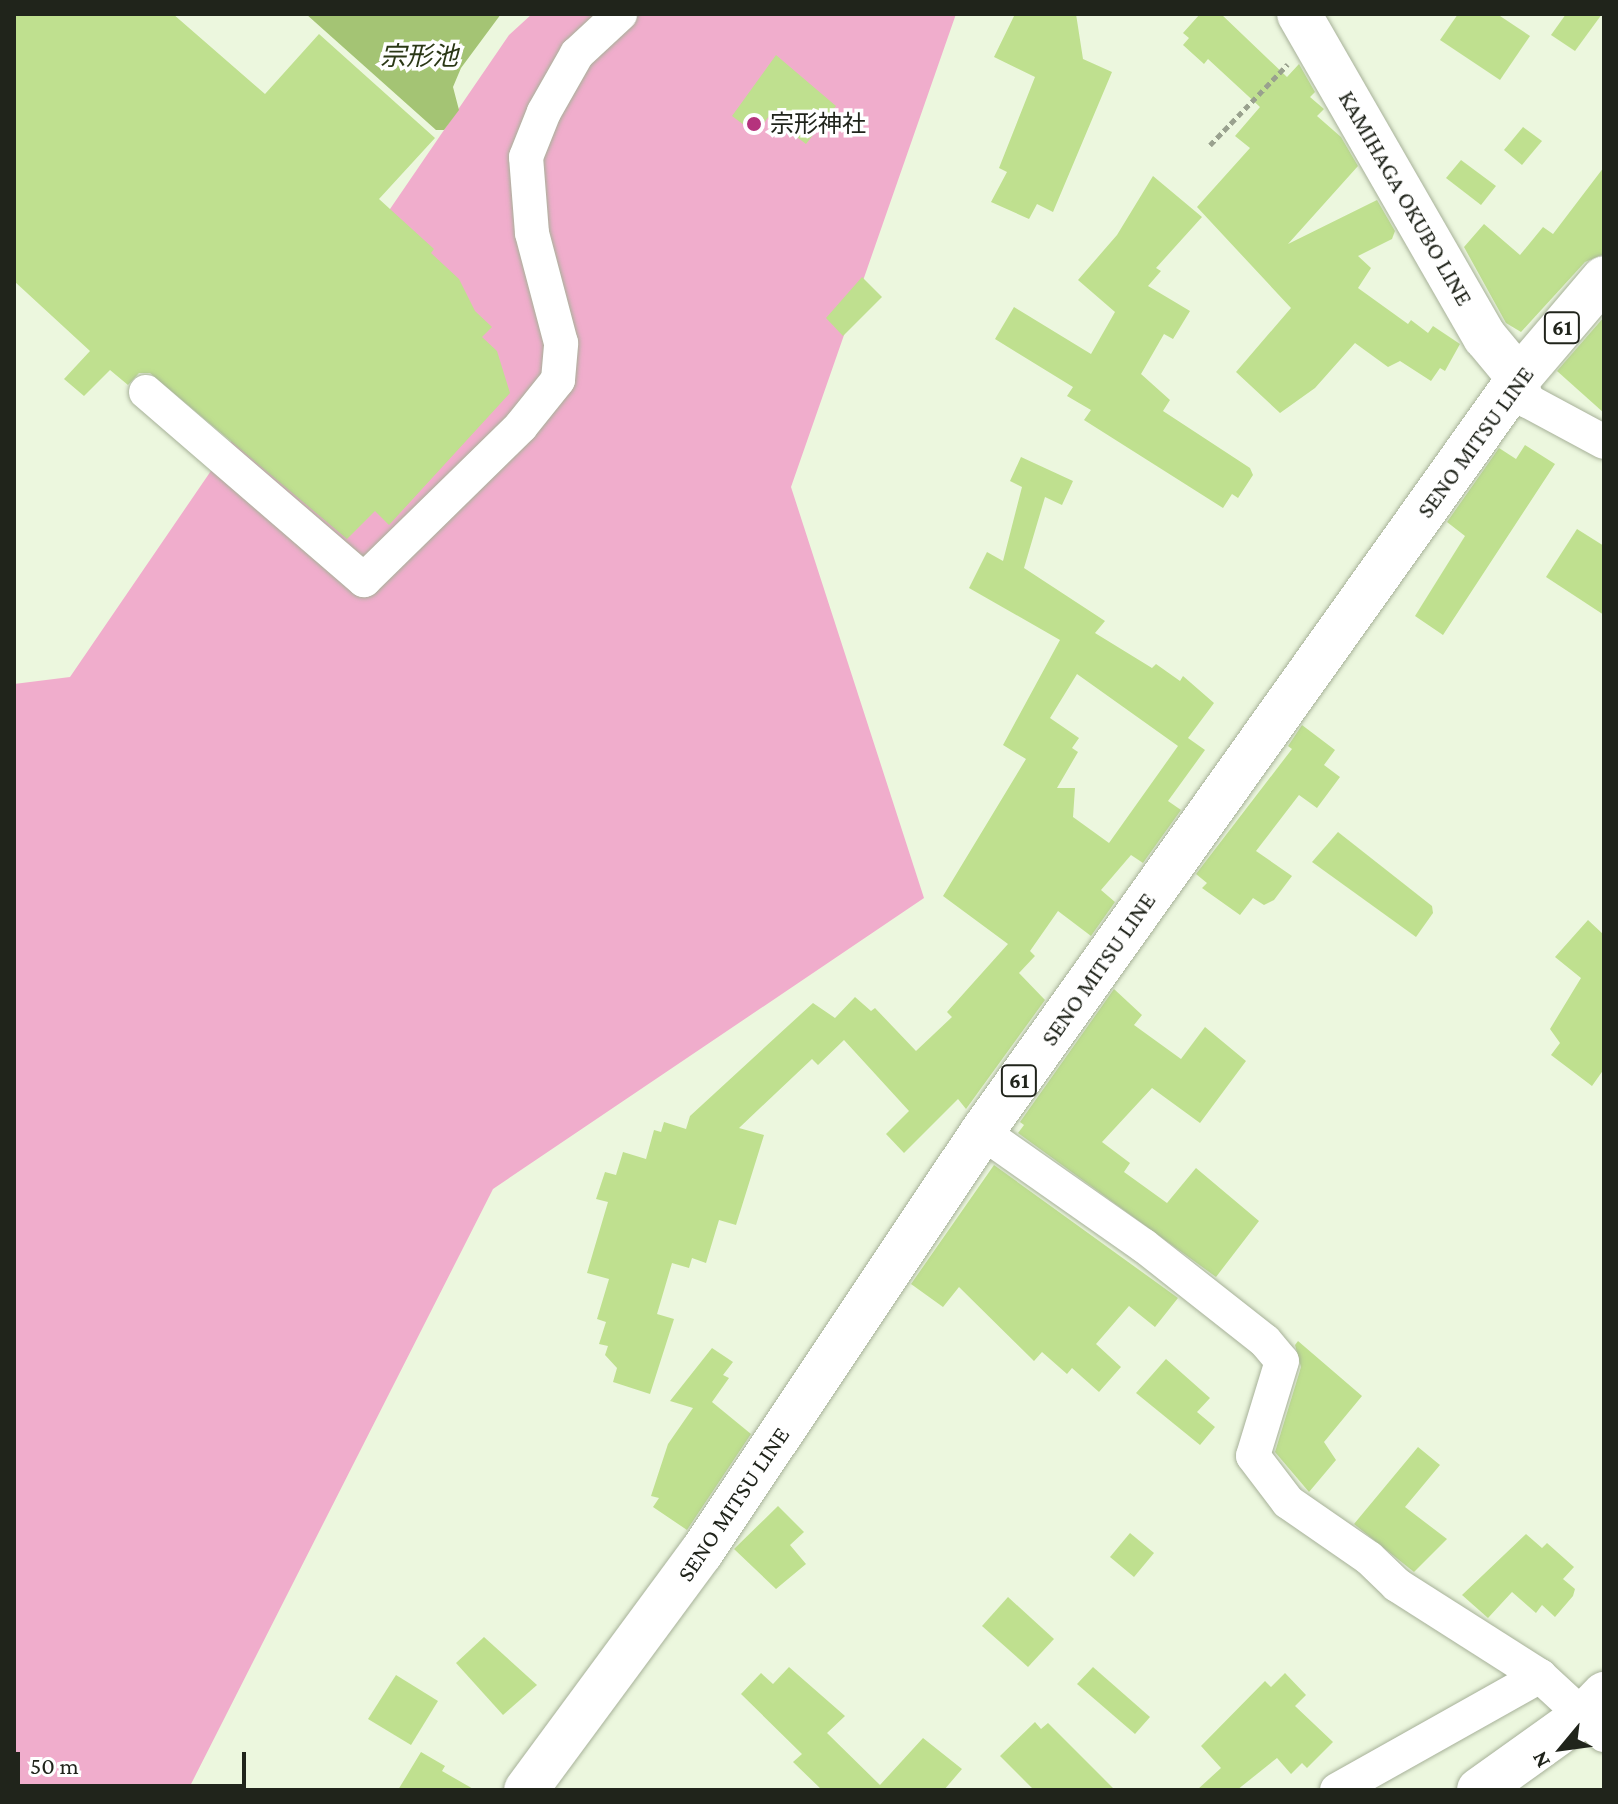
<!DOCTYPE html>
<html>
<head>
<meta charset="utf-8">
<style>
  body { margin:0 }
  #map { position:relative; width:1618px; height:1804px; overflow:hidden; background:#ecf7de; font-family:"Crimson Pro","Noto Sans JP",serif }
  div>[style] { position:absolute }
  .green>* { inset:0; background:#f0adcc }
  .water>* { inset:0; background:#a4c474 }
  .building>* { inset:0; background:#bfe08f }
  .path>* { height:5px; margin-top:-2.5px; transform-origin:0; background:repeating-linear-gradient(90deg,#99a18e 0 6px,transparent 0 10px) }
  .roads { filter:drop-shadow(0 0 2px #a7b199) drop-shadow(0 0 2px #a7b199) }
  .street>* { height:34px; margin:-17px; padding:0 17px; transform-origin:17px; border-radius:17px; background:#fff }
  .secondary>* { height:44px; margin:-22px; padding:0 22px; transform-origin:22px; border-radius:22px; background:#fff }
  .primary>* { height:44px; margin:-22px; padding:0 22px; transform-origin:22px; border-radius:22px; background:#fff }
  .dots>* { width:22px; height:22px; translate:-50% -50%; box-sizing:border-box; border:4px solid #fff; border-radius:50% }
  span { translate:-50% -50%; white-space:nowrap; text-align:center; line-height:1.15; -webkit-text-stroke:7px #fff; paint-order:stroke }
  .shield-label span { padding:2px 6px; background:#fff; border:2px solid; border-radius:6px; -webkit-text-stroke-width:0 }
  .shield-label { font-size:22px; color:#20241b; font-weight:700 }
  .poi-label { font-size:24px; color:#20241b }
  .left { translate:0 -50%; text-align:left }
  .street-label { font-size:24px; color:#20241b }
  .water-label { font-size:26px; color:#2a3715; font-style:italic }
  .frame { position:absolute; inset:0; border:16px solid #20241b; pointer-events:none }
  .north { position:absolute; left:1522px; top:1708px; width:80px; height:80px; -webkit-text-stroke:6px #fff; paint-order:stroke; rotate:241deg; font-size:22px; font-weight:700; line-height:32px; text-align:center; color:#20241b }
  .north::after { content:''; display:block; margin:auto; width:28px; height:36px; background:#20241b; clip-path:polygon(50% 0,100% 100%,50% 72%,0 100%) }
  .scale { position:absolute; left:16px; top:1752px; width:230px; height:36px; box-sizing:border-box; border:4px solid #20241b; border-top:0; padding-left:10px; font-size:24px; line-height:28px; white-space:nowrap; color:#20241b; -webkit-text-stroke:6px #fff; paint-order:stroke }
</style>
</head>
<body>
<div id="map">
  <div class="green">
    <div style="clip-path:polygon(532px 14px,956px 14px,791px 487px,924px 898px,493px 1189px,188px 1790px,14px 1790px,14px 684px,70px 677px,509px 35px)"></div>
  </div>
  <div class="water">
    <div style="clip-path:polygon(306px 14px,501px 14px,461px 68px,453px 87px,459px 110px,444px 130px,436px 130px)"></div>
  </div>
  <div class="building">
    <div style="clip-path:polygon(14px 14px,173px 14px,265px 94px,319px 34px,435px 138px,379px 199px,434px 249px,431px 253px,459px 279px,475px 311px,492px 327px,482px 337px,497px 351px,510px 393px,389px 525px,375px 511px,347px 539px,150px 373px,139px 373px,128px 385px,110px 370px,84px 396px,64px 379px,90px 351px,14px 281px)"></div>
    <div style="clip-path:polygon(1015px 14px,1076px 14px,1083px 59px,1112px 72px,1053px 212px,1037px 204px,1029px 219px,991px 202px,1007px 172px,999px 168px,1035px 77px,994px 57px)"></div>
    <div style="clip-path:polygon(1200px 14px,1221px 14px,1287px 77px,1299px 64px,1315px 92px,1310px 97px,1324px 109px,1317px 116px,1341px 137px,1358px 166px,1288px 244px,1377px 200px,1395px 231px,1392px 239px,1358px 256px,1371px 268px,1358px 288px,1408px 324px,1411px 320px,1428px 333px,1433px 326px,1460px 344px,1445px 371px,1440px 368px,1431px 381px,1400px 361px,1388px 367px,1355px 343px,1315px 388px,1280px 413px,1236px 372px,1291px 308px,1197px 207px,1250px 148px,1235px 136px,1260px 107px,1208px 59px,1204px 64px,1183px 45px,1189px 38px,1183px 33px)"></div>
    <div style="clip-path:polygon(1458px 14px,1497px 14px,1530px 36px,1500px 80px,1440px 40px)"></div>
    <div style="clip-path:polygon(1566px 14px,1602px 14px,1575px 51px,1551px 35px)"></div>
    <div style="clip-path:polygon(776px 55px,836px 106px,806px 144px,769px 116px,756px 134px,732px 116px)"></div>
    <div style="clip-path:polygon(1523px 127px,1542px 141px,1522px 165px,1504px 150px)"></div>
    <div style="clip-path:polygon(1461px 160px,1496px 186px,1481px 205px,1446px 178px)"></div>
    <div style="clip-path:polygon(1604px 167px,1604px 254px,1585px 262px,1521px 332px,1506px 323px,1464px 247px,1484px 224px,1520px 255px,1543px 227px,1553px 234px)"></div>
    <div style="clip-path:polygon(1153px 176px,1202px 217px,1156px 268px,1161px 271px,1148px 286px,1190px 311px,1173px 339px,1164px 334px,1141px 374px,1170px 400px,1163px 411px,1250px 468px,1253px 475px,1238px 498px,1232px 494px,1223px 508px,1084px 420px,1091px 410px,1067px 396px,1073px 387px,995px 339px,1014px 307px,1091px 354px,1115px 312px,1078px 280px,1117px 235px)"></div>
    <div style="clip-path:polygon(862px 277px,882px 297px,843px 336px,826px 318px)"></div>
    <div style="clip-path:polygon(1604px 317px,1604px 413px,1557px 371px)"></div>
    <div style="clip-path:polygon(1525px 445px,1555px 464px,1443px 635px,1415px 616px,1465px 536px,1447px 522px,1499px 448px,1516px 459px)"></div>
    <div style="clip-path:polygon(evenodd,1021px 457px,1073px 481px,1062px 505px,1045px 497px,1024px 568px,1105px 621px,1095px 633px,1152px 668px,1156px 664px,1180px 681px,1183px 676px,1214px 703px,1188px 738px,1205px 750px,1168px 801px,1181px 810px,1143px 863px,1131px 855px,1101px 890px,1115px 902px,1091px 936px,1058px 911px,1030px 951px,1035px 956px,1019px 973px,1045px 1000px,966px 1109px,958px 1099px,904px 1153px,886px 1134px,909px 1111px,844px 1040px,818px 1065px,812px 1059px,739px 1128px,764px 1135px,736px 1225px,719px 1220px,706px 1263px,692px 1258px,689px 1268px,672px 1263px,657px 1314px,674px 1319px,650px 1394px,613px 1382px,617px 1368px,605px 1355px,608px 1346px,599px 1344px,606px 1322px,597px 1319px,609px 1279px,587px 1273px,608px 1202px,596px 1199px,605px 1172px,616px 1175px,623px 1152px,646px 1159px,654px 1130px,661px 1132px,664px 1122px,686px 1129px,690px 1116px,813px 1003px,835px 1018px,855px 997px,871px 1011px,875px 1008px,916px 1051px,952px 1017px,947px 1012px,1008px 944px,943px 896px,1026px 759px,1003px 745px,1060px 640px,969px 588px,987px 552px,1003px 561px,1022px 487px,1010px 481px,1021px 457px,1077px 674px,1178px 746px,1109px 843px,1073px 817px,1075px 788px,1057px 788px,1078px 752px,1072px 748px,1079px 738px,1050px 718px,1077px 674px)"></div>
    <div style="clip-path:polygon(1577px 529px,1604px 546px,1604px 615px,1546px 577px)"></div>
    <div style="clip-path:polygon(1302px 725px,1335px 750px,1324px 765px,1340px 777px,1317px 808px,1299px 795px,1256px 851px,1292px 876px,1274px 900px,1264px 905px,1253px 898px,1240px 915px,1202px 888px,1207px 883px,1196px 874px,1292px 749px,1288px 746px)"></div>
    <div style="clip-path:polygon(1338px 832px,1432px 906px,1433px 913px,1416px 937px,1312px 862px)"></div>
    <div style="clip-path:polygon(1588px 920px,1604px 935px,1604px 1069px,1592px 1086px,1551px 1055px,1560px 1043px,1550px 1029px,1581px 978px,1555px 957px)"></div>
    <div style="clip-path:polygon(1114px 989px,1142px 1015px,1134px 1025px,1181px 1059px,1205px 1027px,1246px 1061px,1200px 1123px,1152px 1088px,1102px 1142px,1130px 1163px,1124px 1172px,1167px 1203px,1196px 1168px,1259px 1221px,1216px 1277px,1018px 1133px,1024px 1125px,1020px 1122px)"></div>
    <div style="clip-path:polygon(994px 1165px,1178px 1298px,1155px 1327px,1129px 1306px,1096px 1344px,1121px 1367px,1099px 1392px,1072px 1368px,1067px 1374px,1042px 1352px,1034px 1361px,959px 1287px,943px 1307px,911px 1284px)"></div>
    <div style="clip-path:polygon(1298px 1341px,1362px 1396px,1324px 1442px,1336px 1460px,1309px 1492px,1275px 1452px,1301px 1367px,1295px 1345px)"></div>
    <div style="clip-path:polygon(712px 1348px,733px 1362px,723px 1375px,729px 1378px,712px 1402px,751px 1434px,687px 1530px,653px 1507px,659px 1498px,651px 1496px,668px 1444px,693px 1408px,670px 1401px)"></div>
    <div style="clip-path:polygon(1166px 1359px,1210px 1398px,1197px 1412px,1215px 1427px,1200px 1445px,1136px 1393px)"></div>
    <div style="clip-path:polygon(1418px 1447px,1440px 1465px,1405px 1507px,1447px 1539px,1414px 1572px,1354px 1524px)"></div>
    <div style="clip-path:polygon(778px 1506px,804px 1532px,790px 1545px,806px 1564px,776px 1589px,734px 1549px)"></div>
    <div style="clip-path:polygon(1130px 1533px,1154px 1553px,1134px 1577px,1110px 1557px)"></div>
    <div style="clip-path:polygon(1526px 1534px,1542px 1548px,1547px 1543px,1574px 1567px,1563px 1579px,1575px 1589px,1573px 1596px,1555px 1617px,1542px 1605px,1536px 1613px,1512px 1592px,1488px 1618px,1462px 1595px)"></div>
    <div style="clip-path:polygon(1008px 1597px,1054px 1639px,1028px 1667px,982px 1626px)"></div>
    <div style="clip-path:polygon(484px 1637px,537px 1685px,503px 1715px,456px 1663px)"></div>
    <div style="clip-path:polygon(789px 1667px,845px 1716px,827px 1733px,880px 1785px,923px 1738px,962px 1769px,944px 1790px,822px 1790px,793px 1762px,802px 1754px,741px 1694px,761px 1673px,773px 1684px)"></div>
    <div style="clip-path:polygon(1093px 1667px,1150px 1717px,1135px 1734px,1077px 1684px)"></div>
    <div style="clip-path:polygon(1285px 1673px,1306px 1695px,1295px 1706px,1333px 1742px,1307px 1768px,1302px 1763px,1291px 1774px,1277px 1758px,1237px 1790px,1197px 1790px,1221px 1768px,1201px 1746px,1265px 1681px,1271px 1687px)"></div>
    <div style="clip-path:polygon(396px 1675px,438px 1701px,411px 1745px,368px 1719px)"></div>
    <div style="clip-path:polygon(1035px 1722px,1041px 1729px,1048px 1723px,1115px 1790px,1034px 1790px,1000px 1756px)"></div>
    <div style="clip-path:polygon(421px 1752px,445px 1766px,442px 1771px,475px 1790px,398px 1790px)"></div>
  </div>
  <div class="path">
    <div style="left:1210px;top:145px;width:112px;rotate:-46.1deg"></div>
  </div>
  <div class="roads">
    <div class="street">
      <div style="left:1519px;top:378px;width:25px;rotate:69deg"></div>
      <div style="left:1528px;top:401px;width:86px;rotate:28.3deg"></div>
      <div style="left:146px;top:392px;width:288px;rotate:40.8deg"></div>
      <div style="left:364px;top:580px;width:220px;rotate:-44.4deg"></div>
      <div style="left:521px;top:426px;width:59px;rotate:-51.2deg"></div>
      <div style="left:558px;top:380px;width:37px;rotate:-85deg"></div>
      <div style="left:561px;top:343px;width:114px;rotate:-104.8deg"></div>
      <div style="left:532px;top:233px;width:76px;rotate:-94.5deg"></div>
      <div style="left:526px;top:157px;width:48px;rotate:-68.2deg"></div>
      <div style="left:544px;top:112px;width:67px;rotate:-60.4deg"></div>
      <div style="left:577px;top:54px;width:59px;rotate:-42.9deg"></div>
      <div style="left:982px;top:1132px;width:197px;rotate:35.1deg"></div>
      <div style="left:1143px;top:1245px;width:155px;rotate:38.2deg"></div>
      <div style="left:1265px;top:1341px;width:26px;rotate:50deg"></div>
      <div style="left:1282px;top:1361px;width:99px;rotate:107deg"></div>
      <div style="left:1253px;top:1456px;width:58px;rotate:52.7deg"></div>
      <div style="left:1288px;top:1502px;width:98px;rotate:34.7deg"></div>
      <div style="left:1369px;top:1558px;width:39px;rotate:44deg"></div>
      <div style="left:1397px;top:1585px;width:169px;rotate:32.5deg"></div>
      <div style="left:1540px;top:1676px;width:87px;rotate:42.7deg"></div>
      <div style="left:1337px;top:1790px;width:233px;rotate:-29.3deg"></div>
    </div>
    <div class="secondary">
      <div style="left:1299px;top:14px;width:373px;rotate:60.1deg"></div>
      <div style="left:1485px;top:337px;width:53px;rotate:50.3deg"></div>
      <div style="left:1479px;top:1790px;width:130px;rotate:-35.6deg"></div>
      <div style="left:1585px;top:1714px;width:28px;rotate:-46deg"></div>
    </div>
    <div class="primary">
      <div style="left:526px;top:1790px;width:295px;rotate:-53.6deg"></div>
      <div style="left:701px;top:1553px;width:506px;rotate:-56.28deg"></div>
      <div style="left:982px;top:1132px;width:926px;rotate:-54.54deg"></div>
      <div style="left:1519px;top:378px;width:131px;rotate:-49.6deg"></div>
    </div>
  </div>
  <div class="dots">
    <div style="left:754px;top:124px;background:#b5337d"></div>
  </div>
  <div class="shield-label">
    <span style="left:1562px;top:328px">61</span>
    <span style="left:1019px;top:1081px">61</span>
  </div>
  <div class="poi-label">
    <span class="left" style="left:770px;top:124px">宗形神社</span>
  </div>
  <div class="street-label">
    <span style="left:1406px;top:198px;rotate:60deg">KAMIHAGA OKUBO LINE</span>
    <span style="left:1475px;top:442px;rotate:-54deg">SENO MITSU LINE</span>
    <span style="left:1098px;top:969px;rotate:-55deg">SENO MITSU LINE</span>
    <span style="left:733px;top:1504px;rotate:-56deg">SENO MITSU LINE</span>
  </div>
  <div class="water-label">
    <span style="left:419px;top:57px">宗形池</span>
  </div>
  <div class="frame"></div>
  <div class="north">N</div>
  <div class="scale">50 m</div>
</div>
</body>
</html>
